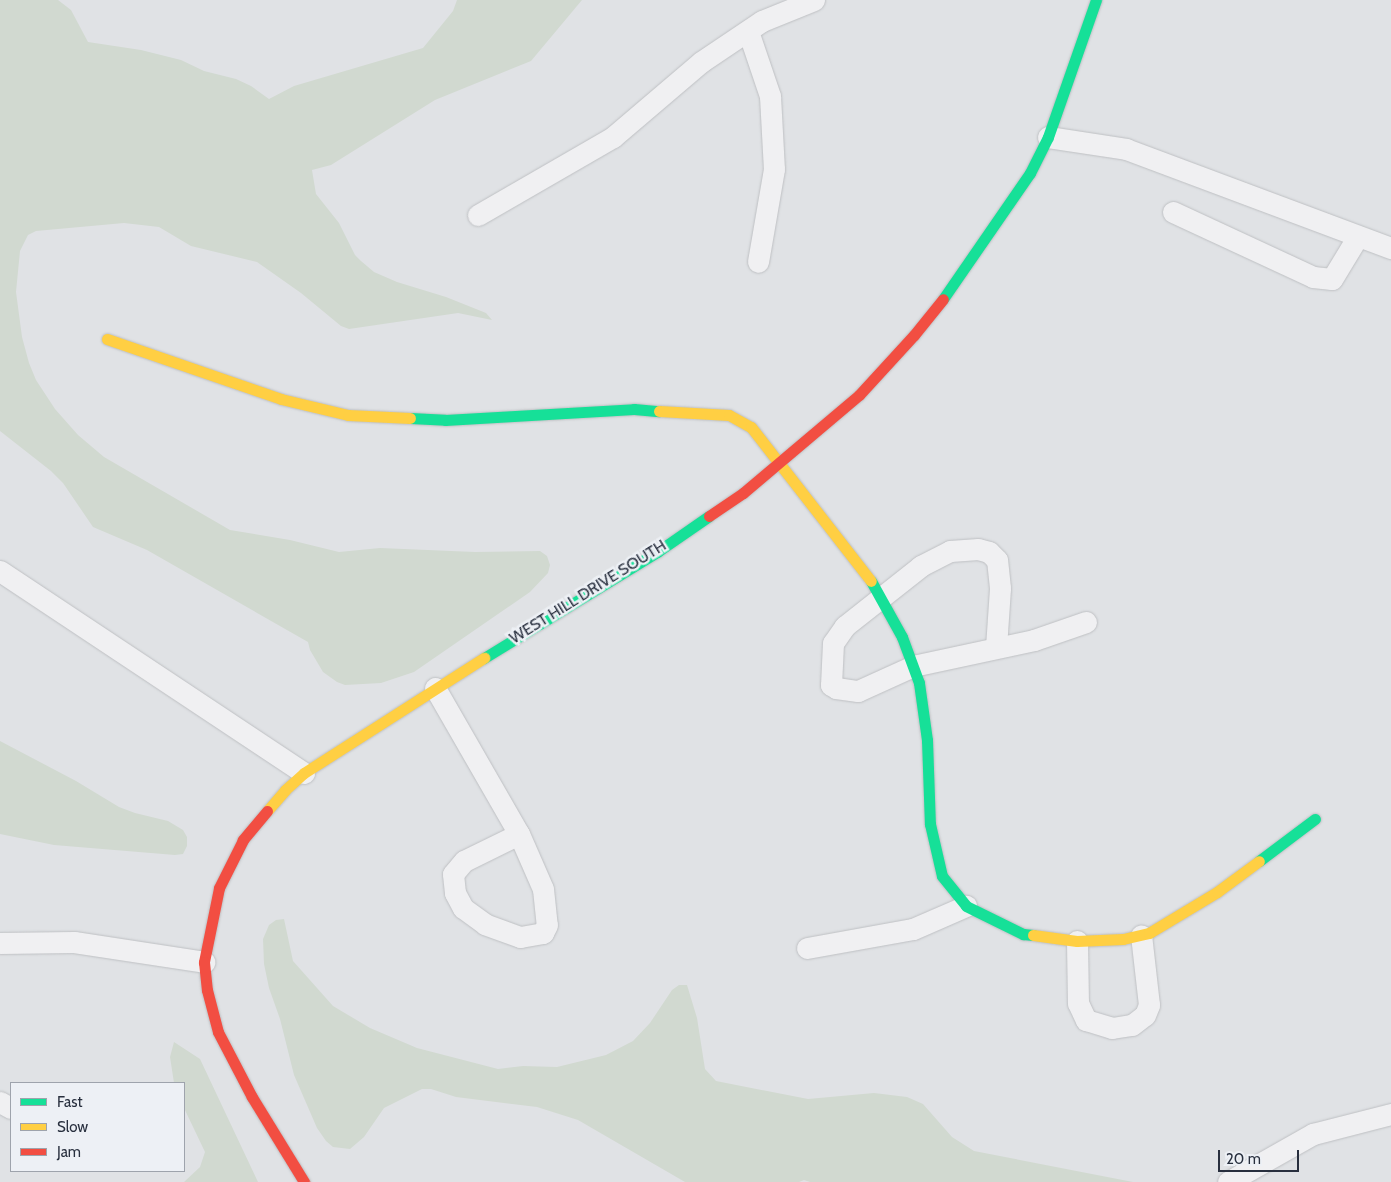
<!DOCTYPE html>
<html>
<head>
<meta charset="utf-8">
<style>
  body { margin:0 }
  #map { position:relative; width:1391px; height:1182px; overflow:hidden; background:#e0e2e5; font-family:Cabin,sans-serif }
  div>[style] { position:absolute }
  .green>* { inset:0; background:#d1d9d0 }
  .roads { filter:drop-shadow(0 0 1px #bec0c3) drop-shadow(0 0 1px #bec0c3) }
  .street>* { height:21px; margin:-10.5px; padding:0 10.5px; transform-origin:10.5px; border-radius:10.5px; background:#f0f0f2 }
  .fast>* { height:11px; margin:-5.5px; padding:0 5.5px; transform-origin:5.5px; border-radius:5.5px; background:#16e098 }
  .slow>* { height:11px; margin:-5.5px; padding:0 5.5px; transform-origin:5.5px; border-radius:5.5px; background:#ffcf43 }
  .jam>* { height:11px; margin:-5.5px; padding:0 5.5px; transform-origin:5.5px; border-radius:5.5px; background:#f24e42 }
  span { translate:-50% -50%; white-space:nowrap; text-align:center; line-height:1.15; -webkit-text-stroke:5px #edf0f5; paint-order:stroke }
  .street-label { font-size:16px; color:#282f3e }
  .legend { position:absolute; left:10px; top:1082px; width:175px; height:90px; box-sizing:border-box; background:#edf0f5; border:1px solid #9ea3ac; margin:0; padding:6px 9px; list-style:none; font-size:15px; color:#282f3e }
  .legend li { display:flex; align-items:center; gap:10px; height:25px }
  .legend b { width:25px; border:1px solid #9ea3ac }
  .scale { position:absolute; left:1218px; top:1150px; width:81px; height:22px; box-sizing:border-box; border:2px solid #282f3e; border-top:0; padding-left:6px; font-size:15px; line-height:18px; white-space:nowrap; color:#282f3e; -webkit-text-stroke:4px #edf0f5; paint-order:stroke }
</style>
</head>
<body>
<div id="map">
  <div class="green">
    <div style="clip-path:polygon(0 0,58px 0,71px 10px,88px 42px,141px 50px,181px 60px,204px 71px,236px 79px,251px 86px,269px 99px,294px 86px,423px 48px,453px 11px,457px 0,582px 0,531px 61px,435px 100px,331px 165px,312px 170px,316px 194px,339px 223px,355px 255px,361px 261px,374px 272px,397px 282px,446px 297px,486px 313px,492px 320px,458px 313px,349px 329px,341px 326px,301px 293px,257px 262px,191px 246px,159px 227px,124px 223px,36px 231px,28px 235px,20px 251px,16px 292px,22px 337px,29px 363px,36px 380px,55px 409px,78px 435px,104px 457px,230px 530px,290px 540px,339px 552px,380px 548px,475px 552px,540px 551px,547px 556px,550px 565px,548px 573px,530px 592px,414px 672px,381px 683px,345px 685px,337px 682px,323px 672px,310px 650px,308px 642px,147px 550px,93px 527px,63px 483px,51px 471px,0 431px)"></div>
    <div style="clip-path:polygon(0 741px,76px 781px,119px 807px,135px 813px,168px 821px,183px 830px,187px 837px,187px 846px,183px 854px,175px 855px,54px 845px,0 834px)"></div>
    <div style="clip-path:polygon(284px 919px,293px 961px,333px 1006px,370px 1028px,417px 1048px,498px 1069px,523px 1066px,557px 1067px,606px 1055px,633px 1041px,650px 1023px,672px 990px,679px 985px,687px 985px,697px 1018px,705px 1069px,716px 1081px,808px 1099px,874px 1093px,907px 1097px,923px 1104px,952px 1137px,974px 1151px,1133px 1182px,810px 1182px,804px 1180px,799px 1182px,685px 1182px,578px 1120px,537px 1107px,456px 1097px,431px 1089px,422px 1089px,384px 1108px,364px 1137px,350px 1149px,333px 1147px,326px 1141px,317px 1128px,294px 1075px,280px 1019px,269px 988px,264px 964px,263px 939px,269px 925px,276px 920px)"></div>
    <div style="clip-path:polygon(174px 1042px,200px 1059px,258px 1182px,184px 1182px,200px 1167px,205px 1152px,184px 1108px,184px 1083px,174px 1083px,170px 1057px)"></div>
  </div>
  <div class="roads">
    <div class="street">
      <div style="left:748px;top:31px;width:69px;rotate:71.3deg"></div>
      <div style="left:770px;top:96px;width:73px;rotate:86.9deg"></div>
      <div style="left:774px;top:169px;width:94px;rotate:99.8deg"></div>
      <div style="left:1048px;top:137px;width:79px;rotate:8.7deg"></div>
      <div style="left:1126px;top:149px;width:283px;rotate:20.5deg"></div>
      <div style="left:1173px;top:212px;width:154px;rotate:24.9deg"></div>
      <div style="left:1313px;top:277px;width:19px;rotate:6deg"></div>
      <div style="left:1332px;top:279px;width:50px;rotate:-58.8deg"></div>
      <div style="left:478px;top:215px;width:156px;rotate:-30deg"></div>
      <div style="left:613px;top:137px;width:116px;rotate:-40.4deg"></div>
      <div style="left:701px;top:62px;width:73px;rotate:-33.9deg"></div>
      <div style="left:762px;top:21px;width:56px;rotate:-22deg"></div>
      <div style="left:0;top:571px;width:365px;rotate:33.6deg"></div>
      <div style="left:996px;top:647px;width:59px;rotate:-86.1deg"></div>
      <div style="left:1000px;top:588px;width:28px;rotate:-96deg"></div>
      <div style="left:997px;top:560px;width:11px;rotate:-135deg"></div>
      <div style="left:989px;top:552px;width:11px;rotate:-165deg"></div>
      <div style="left:978px;top:549px;width:28px;rotate:176deg"></div>
      <div style="left:950px;top:551px;width:33px;rotate:153deg"></div>
      <div style="left:921px;top:566px;width:97px;rotate:141.7deg"></div>
      <div style="left:845px;top:626px;width:21px;rotate:125deg"></div>
      <div style="left:833px;top:643px;width:42px;rotate:92.7deg"></div>
      <div style="left:831px;top:685px;width:6px;rotate:31deg"></div>
      <div style="left:836px;top:688px;width:22px;rotate:8deg"></div>
      <div style="left:858px;top:691px;width:60px;rotate:-24.4deg"></div>
      <div style="left:913px;top:666px;width:124px;rotate:-12.1deg"></div>
      <div style="left:1034px;top:640px;width:55px;rotate:-19.1deg"></div>
      <div style="left:435px;top:688px;width:168px;rotate:60.1deg"></div>
      <div style="left:519px;top:834px;width:60px;rotate:66.4deg"></div>
      <div style="left:543px;top:889px;width:36px;rotate:84deg"></div>
      <div style="left:547px;top:925px;width:9px;rotate:117deg"></div>
      <div style="left:543px;top:933px;width:23px;rotate:170deg"></div>
      <div style="left:520px;top:937px;width:37px;rotate:-160deg"></div>
      <div style="left:485px;top:924px;width:27px;rotate:-144deg"></div>
      <div style="left:463px;top:908px;width:17px;rotate:-118deg"></div>
      <div style="left:455px;top:893px;width:19px;rotate:-96deg"></div>
      <div style="left:453px;top:874px;width:17px;rotate:-50deg"></div>
      <div style="left:464px;top:861px;width:61px;rotate:-26.1deg"></div>
      <div style="left:1077px;top:941px;width:62px;rotate:89.1deg"></div>
      <div style="left:1078px;top:1003px;width:19px;rotate:65deg"></div>
      <div style="left:1086px;top:1020px;width:27px;rotate:17deg"></div>
      <div style="left:1112px;top:1028px;width:20px;rotate:-9deg"></div>
      <div style="left:1132px;top:1025px;width:16px;rotate:-38deg"></div>
      <div style="left:1145px;top:1015px;width:11px;rotate:-68deg"></div>
      <div style="left:1149px;top:1005px;width:70px;rotate:-96.5deg"></div>
      <div style="left:0;top:943px;width:74px;rotate:-0.8deg"></div>
      <div style="left:74px;top:942px;width:132px;rotate:8.7deg"></div>
      <div style="left:807px;top:948px;width:108px;rotate:-10.2deg"></div>
      <div style="left:913px;top:929px;width:58px;rotate:-23.5deg"></div>
      <div style="left:0;top:1102px;width:13px;rotate:29deg"></div>
      <div style="left:1228px;top:1182px;width:98px;rotate:-29.5deg"></div>
      <div style="left:1313px;top:1134px;width:81px;rotate:-14.4deg"></div>
    </div>
    <div class="fast">
      <div style="left:943px;top:299px;width:153px;rotate:-55.4deg"></div>
      <div style="left:1030px;top:173px;width:40px;rotate:-63.4deg"></div>
      <div style="left:1048px;top:137px;width:145px;rotate:-70.7deg"></div>
      <div style="left:410px;top:418px;width:35px;rotate:3deg"></div>
      <div style="left:445px;top:420px;width:189px;rotate:-3.3deg"></div>
      <div style="left:634px;top:409px;width:25px;rotate:5deg"></div>
      <div style="left:871px;top:581px;width:64px;rotate:61deg"></div>
      <div style="left:902px;top:637px;width:49px;rotate:69.7deg"></div>
      <div style="left:919px;top:683px;width:58px;rotate:82deg"></div>
      <div style="left:927px;top:740px;width:84px;rotate:88deg"></div>
      <div style="left:930px;top:824px;width:53px;rotate:77deg"></div>
      <div style="left:942px;top:876px;width:38px;rotate:51deg"></div>
      <div style="left:966px;top:906px;width:64px;rotate:26.2deg"></div>
      <div style="left:1023px;top:934px;width:10px;rotate:6deg"></div>
      <div style="left:484px;top:658px;width:203px;rotate:-31.5deg"></div>
      <div style="left:657px;top:552px;width:63px;rotate:-34.7deg"></div>
      <div style="left:1259px;top:861px;width:70px;rotate:-36.9deg"></div>
    </div>
    <div class="slow">
      <div style="left:107px;top:339px;width:184px;rotate:19deg"></div>
      <div style="left:281px;top:399px;width:69px;rotate:13.4deg"></div>
      <div style="left:348px;top:415px;width:62px;rotate:2.8deg"></div>
      <div style="left:659px;top:411px;width:70px;rotate:3.3deg"></div>
      <div style="left:729px;top:415px;width:25px;rotate:29deg"></div>
      <div style="left:751px;top:427px;width:195px;rotate:52.1deg"></div>
      <div style="left:267px;top:811px;width:28px;rotate:-49deg"></div>
      <div style="left:285px;top:790px;width:25px;rotate:-42deg"></div>
      <div style="left:304px;top:773px;width:214px;rotate:-32.6deg"></div>
      <div style="left:1033px;top:935px;width:44px;rotate:7.8deg"></div>
      <div style="left:1077px;top:941px;width:46px;rotate:-2.5deg"></div>
      <div style="left:1123px;top:939px;width:27px;rotate:-13deg"></div>
      <div style="left:1149px;top:933px;width:79px;rotate:-31.1deg"></div>
      <div style="left:1217px;top:892px;width:52px;rotate:-36.4deg"></div>
    </div>
    <div class="jam">
      <div style="left:709px;top:516px;width:41px;rotate:-34.1deg"></div>
      <div style="left:743px;top:493px;width:152px;rotate:-40.2deg"></div>
      <div style="left:859px;top:395px;width:81px;rotate:-47.5deg"></div>
      <div style="left:914px;top:335px;width:46px;rotate:-51.1deg"></div>
      <div style="left:267px;top:811px;width:38px;rotate:130deg"></div>
      <div style="left:243px;top:840px;width:54px;rotate:116.6deg"></div>
      <div style="left:219px;top:888px;width:76px;rotate:101.5deg"></div>
      <div style="left:204px;top:962px;width:28px;rotate:84deg"></div>
      <div style="left:207px;top:990px;width:43px;rotate:75.3deg"></div>
      <div style="left:218px;top:1032px;width:73px;rotate:62.4deg"></div>
      <div style="left:252px;top:1097px;width:100px;rotate:58.5deg"></div>
    </div>
  </div>
  <div class="street-label">
    <span style="left:588px;top:592px;rotate:-32deg">WEST HILL DRIVE SOUTH</span>
  </div>
  <ul class="legend">
  <li><b style="height:6px;background:#16e098"></b>Fast</li>
  <li><b style="height:6px;background:#ffcf43"></b>Slow</li>
  <li><b style="height:6px;background:#f24e42"></b>Jam</li>
  </ul>
  <div class="scale">20 m</div>
</div>
</body>
</html>
